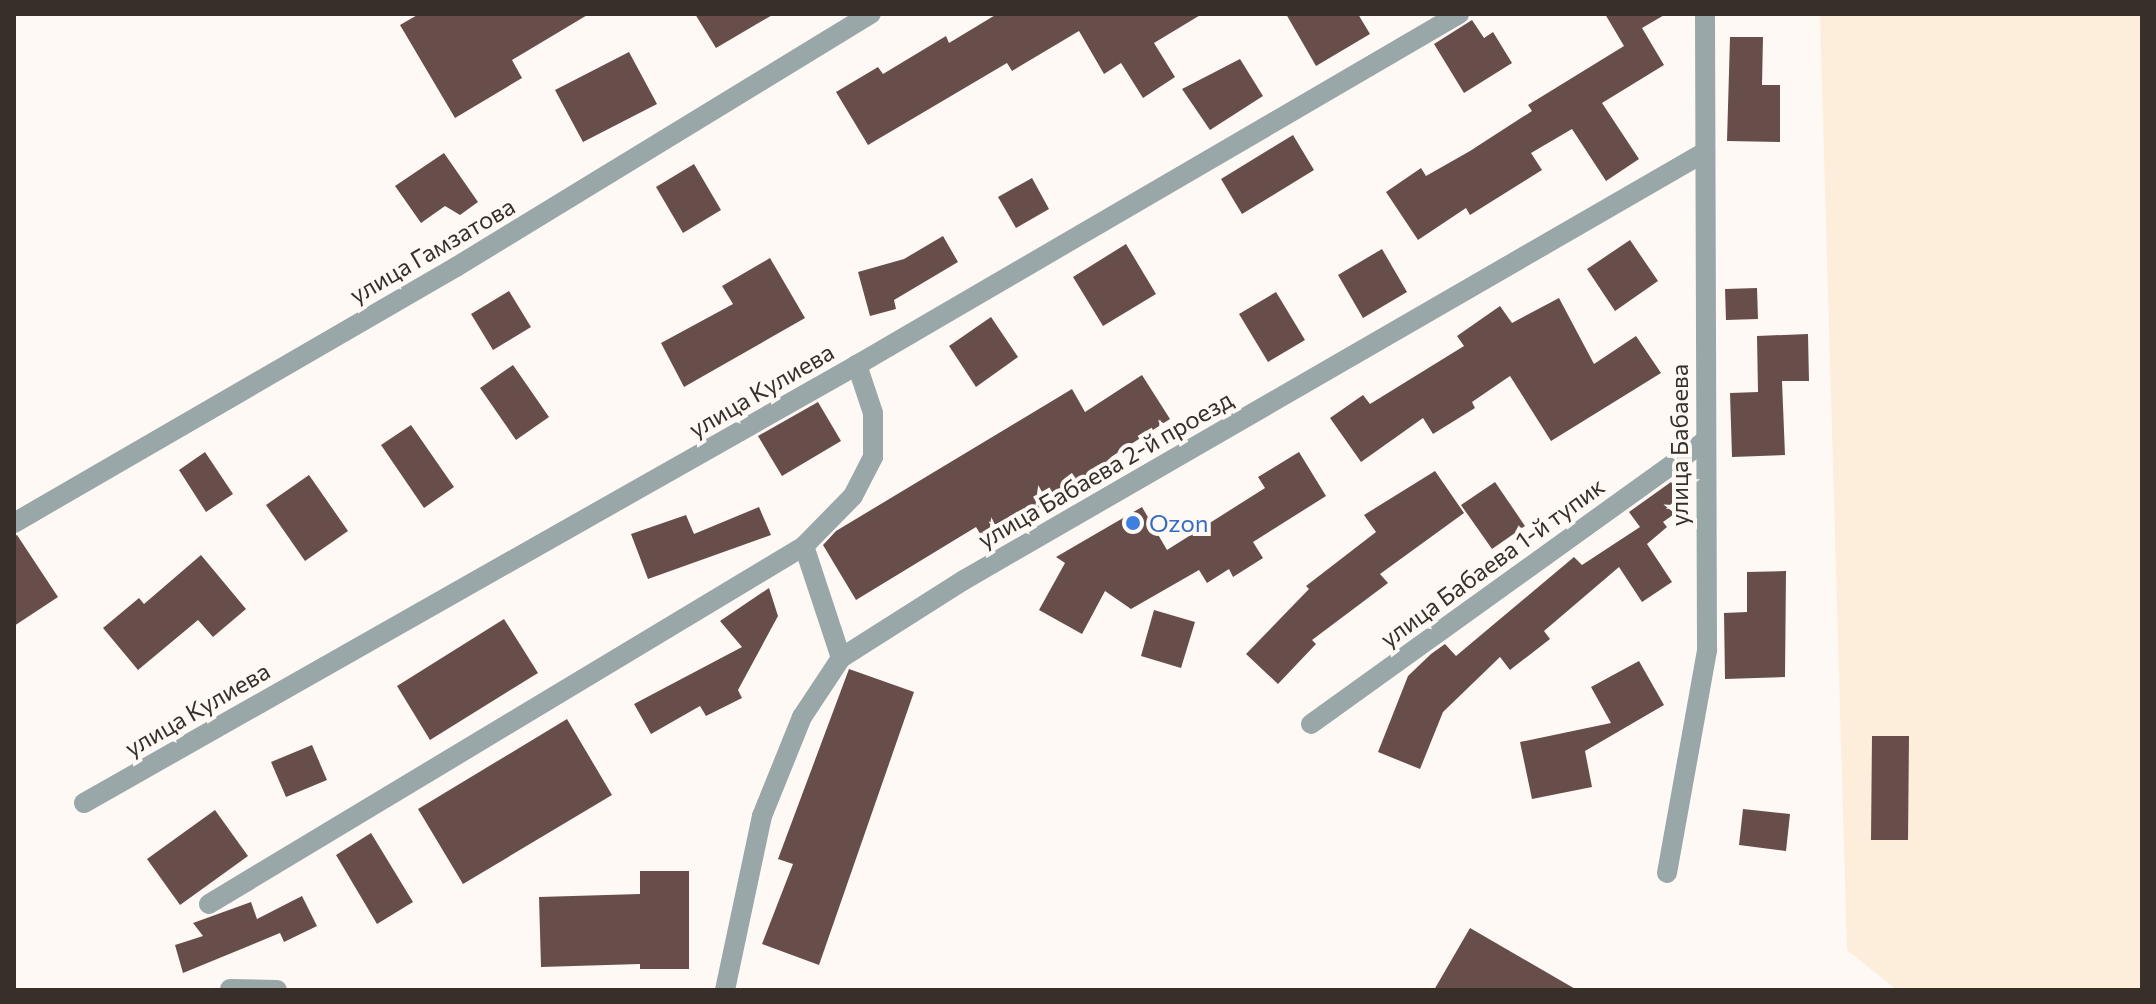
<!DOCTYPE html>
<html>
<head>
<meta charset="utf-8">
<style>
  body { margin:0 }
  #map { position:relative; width:2156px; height:1004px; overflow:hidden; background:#fef9f5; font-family:Commissioner,sans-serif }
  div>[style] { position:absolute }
  .industrial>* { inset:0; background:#fdeddb }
  .building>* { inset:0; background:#684e4b }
  .minor>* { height:20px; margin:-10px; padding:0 10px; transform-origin:10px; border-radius:10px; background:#99a7a8 }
  .dots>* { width:22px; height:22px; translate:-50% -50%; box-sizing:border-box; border:4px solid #fef9f5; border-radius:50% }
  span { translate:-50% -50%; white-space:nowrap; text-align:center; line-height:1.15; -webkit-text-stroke:8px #fef9f5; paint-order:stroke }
  .street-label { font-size:24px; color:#382f28 }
  .shop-label { font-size:24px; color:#366cbe }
  .left { translate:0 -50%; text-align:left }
  .frame { position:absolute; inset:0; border:16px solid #382f28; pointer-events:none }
</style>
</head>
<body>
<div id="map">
  <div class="industrial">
    <div style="clip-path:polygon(1820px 14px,2142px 14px,2142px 990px,1897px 990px,1847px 950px)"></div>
  </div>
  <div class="building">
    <div style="clip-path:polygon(419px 14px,589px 14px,512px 60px,522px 78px,455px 118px,400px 25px)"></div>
    <div style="clip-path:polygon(695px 14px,774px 14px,716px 48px)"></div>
    <div style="clip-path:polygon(997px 14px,1202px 14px,1154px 43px,1175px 77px,1143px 98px,1121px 63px,1104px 74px,1079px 31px,1012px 71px,1007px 63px,868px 145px,836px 92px,878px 67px,883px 74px,946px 36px,949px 43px)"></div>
    <div style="clip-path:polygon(1286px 14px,1358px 14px,1370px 34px,1316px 66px)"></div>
    <div style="clip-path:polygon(1605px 14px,1666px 14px,1642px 28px,1664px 65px,1602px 103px,1639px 159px,1606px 181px,1572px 129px,1531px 153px,1542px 170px,1470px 215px,1466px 208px,1418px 240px,1386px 192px,1421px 168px,1426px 176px,1470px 151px,1532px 111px,1528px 105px,1624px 46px)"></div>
    <div style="clip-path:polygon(1472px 20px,1484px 38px,1493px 32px,1512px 63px,1464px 93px,1434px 44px)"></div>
    <div style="clip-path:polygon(1730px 37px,1763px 37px,1762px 85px,1780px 85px,1780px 142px,1727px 141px)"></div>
    <div style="clip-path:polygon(629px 52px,657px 104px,583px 142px,555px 90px)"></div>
    <div style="clip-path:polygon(1240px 59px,1263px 96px,1210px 130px,1182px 89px)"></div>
    <div style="clip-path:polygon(1293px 135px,1314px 170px,1242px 214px,1221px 179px)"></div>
    <div style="clip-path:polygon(444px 153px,478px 202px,460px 215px,445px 206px,421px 223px,395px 186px)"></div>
    <div style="clip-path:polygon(694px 164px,721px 210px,683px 233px,656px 187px)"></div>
    <div style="clip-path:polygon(1032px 178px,1049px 209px,1016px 228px,998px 197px)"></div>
    <div style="clip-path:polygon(943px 236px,958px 262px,894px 300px,896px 309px,870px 316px,858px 272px,904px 259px)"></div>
    <div style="clip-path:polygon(1630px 240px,1658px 281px,1615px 311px,1587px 269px)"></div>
    <div style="clip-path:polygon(1126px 244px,1156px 294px,1103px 326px,1073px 277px)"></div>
    <div style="clip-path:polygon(1382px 249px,1407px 292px,1363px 318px,1338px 275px)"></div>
    <div style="clip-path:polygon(770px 258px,805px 318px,684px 387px,661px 343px,733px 304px,722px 286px)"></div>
    <div style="clip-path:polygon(1757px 288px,1758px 319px,1726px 320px,1725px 289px)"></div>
    <div style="clip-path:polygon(509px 291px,531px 327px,493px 350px,471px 314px)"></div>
    <div style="clip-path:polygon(1276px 292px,1305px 340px,1268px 362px,1239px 314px)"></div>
    <div style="clip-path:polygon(1559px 298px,1594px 364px,1636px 336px,1661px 373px,1551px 441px,1510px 376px,1472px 402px,1475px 408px,1433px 434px,1423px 418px,1361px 462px,1330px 418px,1363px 395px,1370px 404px,1464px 346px,1457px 336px,1500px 306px,1512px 323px)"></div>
    <div style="clip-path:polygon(991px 317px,1018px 357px,976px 387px,949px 346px)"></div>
    <div style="clip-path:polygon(1808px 334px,1809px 381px,1782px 381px,1785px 455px,1732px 457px,1730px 393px,1758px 392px,1757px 336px)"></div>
    <div style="clip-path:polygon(513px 365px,549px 417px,516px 440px,480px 388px)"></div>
    <div style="clip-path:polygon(1142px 375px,1170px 419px,1111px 457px,1115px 464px,984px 540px,976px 527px,856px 600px,823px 545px,836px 531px,1072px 389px,1085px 412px)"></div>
    <div style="clip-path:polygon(818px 402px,841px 441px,782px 476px,758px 436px)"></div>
    <div style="clip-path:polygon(411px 425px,454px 487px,424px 508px,381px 445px)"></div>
    <div style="clip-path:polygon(205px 452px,233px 494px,206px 512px,179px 470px)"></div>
    <div style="clip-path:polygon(1299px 452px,1326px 496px,1253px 542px,1263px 558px,1233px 577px,1229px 569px,1207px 583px,1199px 570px,1131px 609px,1105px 591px,1082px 634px,1039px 610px,1065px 563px,1056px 557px,1142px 507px,1167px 550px,1265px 488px,1258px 477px)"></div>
    <div style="clip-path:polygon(1435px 471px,1464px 513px,1380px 574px,1388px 583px,1312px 640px,1316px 644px,1278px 684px,1246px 654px,1309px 589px,1306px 586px,1376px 532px,1364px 515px)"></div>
    <div style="clip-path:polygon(309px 475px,348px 531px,305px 561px,266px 505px)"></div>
    <div style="clip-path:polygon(1495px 482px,1525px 526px,1492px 549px,1461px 505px)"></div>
    <div style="clip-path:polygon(1671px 482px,1687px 505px,1663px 522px,1667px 527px,1647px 544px,1672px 582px,1642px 602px,1619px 567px,1544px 631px,1550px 639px,1510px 670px,1500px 657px,1443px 712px,1420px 769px,1378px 752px,1408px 676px,1431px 654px,1445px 644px,1456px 656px,1574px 557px,1582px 565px,1640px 527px,1629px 512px)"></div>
    <div style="clip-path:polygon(759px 507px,771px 535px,648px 579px,631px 534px,686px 515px,694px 534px)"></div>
    <div style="clip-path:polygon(17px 535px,58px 597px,14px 626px,14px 536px)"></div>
    <div style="clip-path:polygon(201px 555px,246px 609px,213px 637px,198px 620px,138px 670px,103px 628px,139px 598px,144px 604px)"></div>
    <div style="clip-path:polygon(1786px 571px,1785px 677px,1725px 679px,1724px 613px,1747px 612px,1747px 572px)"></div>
    <div style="clip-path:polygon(769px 588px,778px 616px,738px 690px,742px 698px,706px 716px,700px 706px,651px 734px,634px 704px,742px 647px,720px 621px)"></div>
    <div style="clip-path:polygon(1154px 610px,1195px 622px,1181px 668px,1141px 656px)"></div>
    <div style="clip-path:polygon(504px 619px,538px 673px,430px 740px,397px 686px)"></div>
    <div style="clip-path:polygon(1639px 661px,1664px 705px,1585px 751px,1592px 787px,1532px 799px,1520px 742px,1611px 723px,1591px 687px)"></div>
    <div style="clip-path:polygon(849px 669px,914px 692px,819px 965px,762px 944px,793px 864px,778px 859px)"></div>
    <div style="clip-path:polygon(567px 719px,612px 795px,463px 884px,418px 809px)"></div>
    <div style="clip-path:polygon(1872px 736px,1909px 736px,1908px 840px,1871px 840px)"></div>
    <div style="clip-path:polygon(312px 745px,327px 780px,286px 797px,271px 762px)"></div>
    <div style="clip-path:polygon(1743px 809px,1790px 814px,1786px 851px,1739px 845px)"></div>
    <div style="clip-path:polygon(215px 810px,248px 856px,180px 905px,147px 859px)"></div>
    <div style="clip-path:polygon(371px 833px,413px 902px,377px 924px,336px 855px)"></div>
    <div style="clip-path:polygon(640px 871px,689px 871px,689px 969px,640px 969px,640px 964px,541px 967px,539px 897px,640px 894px)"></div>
    <div style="clip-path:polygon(302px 896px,317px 926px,284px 942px,280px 933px,183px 973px,175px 945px,203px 936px,193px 923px,251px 902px,257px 919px)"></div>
    <div style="clip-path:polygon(1470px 928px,1577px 990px,1434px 990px)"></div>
  </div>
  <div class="minor">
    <div style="left:14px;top:523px;width:511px;rotate:-30.08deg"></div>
    <div style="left:456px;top:267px;width:486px;rotate:-31.4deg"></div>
    <div style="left:804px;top:546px;width:118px;rotate:71.7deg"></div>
    <div style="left:1311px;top:724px;width:484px;rotate:-35.7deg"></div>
    <div style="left:84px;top:803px;width:888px;rotate:-29.54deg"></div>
    <div style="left:857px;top:365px;width:697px;rotate:-30.24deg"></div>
    <div style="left:1667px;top:873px;width:227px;rotate:-79.8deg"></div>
    <div style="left:1707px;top:650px;width:636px;rotate:-90.18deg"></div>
    <div style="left:209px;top:904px;width:694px;rotate:-31.03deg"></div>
    <div style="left:804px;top:546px;width:70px;rotate:-45.6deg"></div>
    <div style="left:853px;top:496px;width:44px;rotate:-62.9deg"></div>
    <div style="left:873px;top:457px;width:44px;rotate:-90deg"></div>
    <div style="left:873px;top:413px;width:51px;rotate:-108.4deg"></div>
    <div style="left:230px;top:989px;width:47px;rotate:1.2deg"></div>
    <div style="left:725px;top:990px;width:178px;rotate:-78deg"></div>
    <div style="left:762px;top:816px;width:107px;rotate:-68deg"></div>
    <div style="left:802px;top:717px;width:71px;rotate:-56.5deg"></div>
    <div style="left:841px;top:658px;width:146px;rotate:-32.4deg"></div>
    <div style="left:964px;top:580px;width:856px;rotate:-30.01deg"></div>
  </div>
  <div class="dots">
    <div style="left:1133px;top:523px;background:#3f7fe0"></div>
  </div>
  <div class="street-label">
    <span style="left:432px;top:250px;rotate:-30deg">улица Гамзатова</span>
    <span style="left:761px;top:390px;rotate:-30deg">улица Кулиева</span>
    <span style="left:1679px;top:445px;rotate:-90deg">улица Бабаева</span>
    <span style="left:1105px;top:469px;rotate:-30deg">улица Бабаева 2-й проезд</span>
    <span style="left:1492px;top:562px;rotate:-36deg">улица Бабаева 1-й тупик</span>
    <span style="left:197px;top:709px;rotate:-30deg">улица Кулиева</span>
  </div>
  <div class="shop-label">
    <span class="left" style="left:1149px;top:523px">Ozon</span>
  </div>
  <div class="frame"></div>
</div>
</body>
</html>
